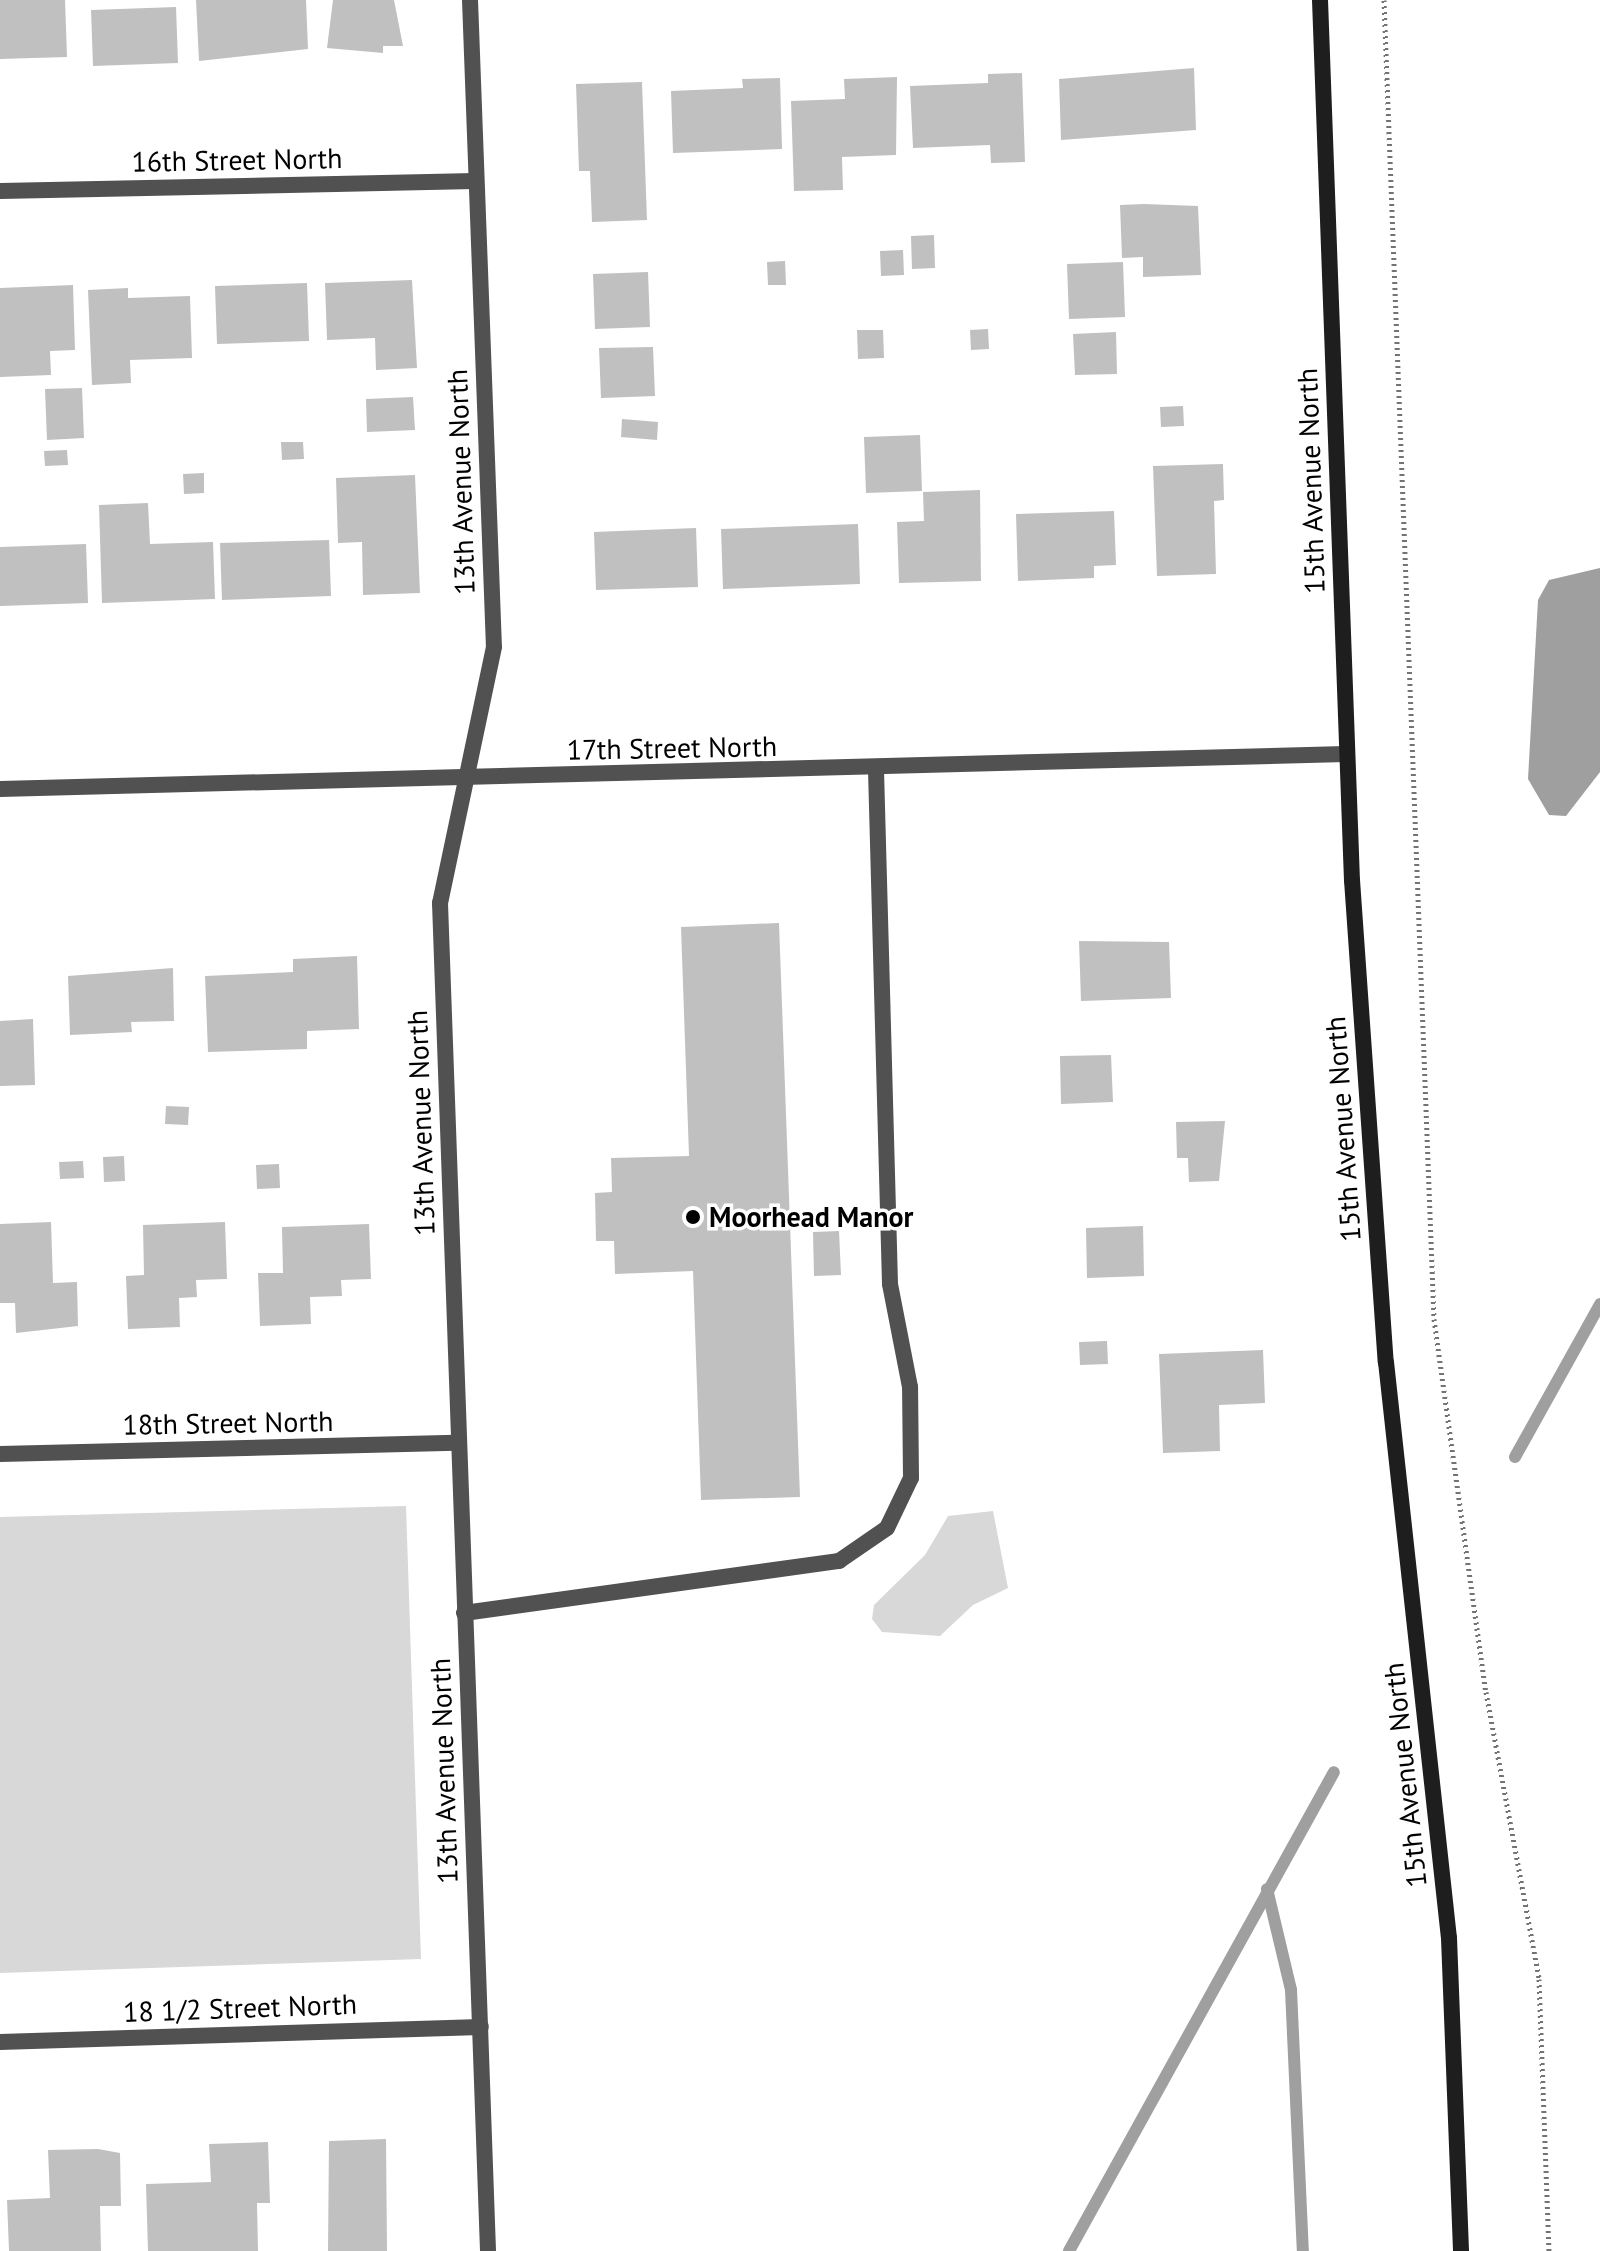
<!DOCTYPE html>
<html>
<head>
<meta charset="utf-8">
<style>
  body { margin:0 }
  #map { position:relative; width:1600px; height:2251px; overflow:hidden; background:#fff; font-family:"PT Sans",sans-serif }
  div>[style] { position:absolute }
  .green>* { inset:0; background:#d8d8d8 }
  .water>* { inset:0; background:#9f9f9f }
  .stream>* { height:12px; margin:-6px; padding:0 6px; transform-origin:6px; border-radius:6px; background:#9f9f9f }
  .building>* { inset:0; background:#c0c0c0 }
  .path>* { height:5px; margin-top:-2.5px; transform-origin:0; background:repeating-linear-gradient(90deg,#737373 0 2px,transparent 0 6px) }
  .lane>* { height:16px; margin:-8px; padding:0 8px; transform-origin:8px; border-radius:8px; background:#515151 }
  .street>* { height:16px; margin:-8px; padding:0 8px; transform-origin:8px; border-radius:8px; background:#515151 }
  .secondary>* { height:16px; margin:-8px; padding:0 8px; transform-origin:8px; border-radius:8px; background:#1e1e1e }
  .dots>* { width:22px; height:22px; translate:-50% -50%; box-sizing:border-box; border:4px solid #fff; border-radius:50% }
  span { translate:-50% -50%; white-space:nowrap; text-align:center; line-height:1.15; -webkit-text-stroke:7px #fff; paint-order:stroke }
  .street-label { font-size:28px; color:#000 }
  .poi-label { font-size:28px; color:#000; font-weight:700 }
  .left { translate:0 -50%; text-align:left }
</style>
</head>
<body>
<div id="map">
  <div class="green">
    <div style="clip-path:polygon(406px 1506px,421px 1959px,0 1973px,0 1517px)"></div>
    <div style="clip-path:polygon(993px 1511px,1008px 1588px,973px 1605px,940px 1636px,882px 1632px,872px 1619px,874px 1605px,925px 1555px,948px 1516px)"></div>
  </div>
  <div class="water">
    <div style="clip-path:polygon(1600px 568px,1600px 772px,1566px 816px,1549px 815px,1528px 779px,1538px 600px,1549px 580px)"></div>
  </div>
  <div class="stream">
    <div style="left:1515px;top:1457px;width:175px;rotate:-60.9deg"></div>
    <div style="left:1267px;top:1889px;width:104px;rotate:76.6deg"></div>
    <div style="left:1291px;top:1990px;width:261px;rotate:87.4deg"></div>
    <div style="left:1069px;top:2251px;width:547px;rotate:-61.05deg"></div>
  </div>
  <div class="building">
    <div style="clip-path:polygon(0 0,65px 0,67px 57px,0 59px)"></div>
    <div style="clip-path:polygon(196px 0,306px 0,308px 49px,199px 61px)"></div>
    <div style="clip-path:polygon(333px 0,394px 0,403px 46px,383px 46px,383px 53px,327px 48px)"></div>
    <div style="clip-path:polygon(176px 7px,178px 63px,93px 66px,91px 10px)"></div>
    <div style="clip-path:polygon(1194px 68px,1196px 130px,1061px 140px,1059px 79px)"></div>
    <div style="clip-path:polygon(1022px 73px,1025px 162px,991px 163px,990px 145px,913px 148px,910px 86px,988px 83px,988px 74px)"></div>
    <div style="clip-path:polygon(897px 77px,896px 155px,842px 157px,843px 190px,794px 191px,791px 101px,845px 99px,844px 79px)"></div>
    <div style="clip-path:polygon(780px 78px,782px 149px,673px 153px,671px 91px,743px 88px,742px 79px)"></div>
    <div style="clip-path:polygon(642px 82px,647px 220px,592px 222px,590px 171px,579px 171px,576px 84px)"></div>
    <div style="clip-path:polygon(1144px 204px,1198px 206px,1201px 275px,1143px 277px,1143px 257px,1122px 258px,1120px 205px)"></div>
    <div style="clip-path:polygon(934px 235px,935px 268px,912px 269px,911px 236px)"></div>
    <div style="clip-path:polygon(903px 250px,904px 275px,881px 276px,880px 251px)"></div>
    <div style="clip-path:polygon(785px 261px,786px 285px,768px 285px,767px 262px)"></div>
    <div style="clip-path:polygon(1123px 262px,1125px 317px,1069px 319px,1067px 264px)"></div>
    <div style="clip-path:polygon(648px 272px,650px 327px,595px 329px,593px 274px)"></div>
    <div style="clip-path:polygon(412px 280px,417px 368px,376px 370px,375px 338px,327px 340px,325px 283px)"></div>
    <div style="clip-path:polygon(307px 283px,309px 341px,217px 344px,215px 286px)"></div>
    <div style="clip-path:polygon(73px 285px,75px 350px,50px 351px,51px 375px,0 377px,0 288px)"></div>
    <div style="clip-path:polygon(128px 288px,128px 298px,190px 296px,192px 358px,130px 360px,131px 383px,92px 385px,88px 290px)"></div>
    <div style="clip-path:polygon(988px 329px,989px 349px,971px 350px,970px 330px)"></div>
    <div style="clip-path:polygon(857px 330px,883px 330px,884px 358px,858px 359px)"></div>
    <div style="clip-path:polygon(1116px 332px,1117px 374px,1075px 375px,1073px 334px)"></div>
    <div style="clip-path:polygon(653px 347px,655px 396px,601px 398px,599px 348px)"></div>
    <div style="clip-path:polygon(82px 388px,84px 438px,47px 440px,45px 389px)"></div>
    <div style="clip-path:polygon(413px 397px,415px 430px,367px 432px,366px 399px)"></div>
    <div style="clip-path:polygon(1183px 406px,1184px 426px,1161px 427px,1160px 407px)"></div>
    <div style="clip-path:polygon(622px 419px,658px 422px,657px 440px,621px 437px)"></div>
    <div style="clip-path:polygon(920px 435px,922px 491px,866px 493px,864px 437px)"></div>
    <div style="clip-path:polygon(281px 442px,303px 442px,304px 459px,282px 460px)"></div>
    <div style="clip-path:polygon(67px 450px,68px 465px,45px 466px,44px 451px)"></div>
    <div style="clip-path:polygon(1223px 464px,1224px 500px,1214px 501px,1216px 574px,1157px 576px,1153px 466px)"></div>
    <div style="clip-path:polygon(204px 473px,204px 493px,184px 494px,183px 474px)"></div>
    <div style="clip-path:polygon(415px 475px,420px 593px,363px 595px,362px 542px,338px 543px,336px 478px)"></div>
    <div style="clip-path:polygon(980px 490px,981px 581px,899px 583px,897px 522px,924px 521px,923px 492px)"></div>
    <div style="clip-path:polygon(148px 503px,150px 544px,213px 542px,215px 599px,102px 603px,99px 505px)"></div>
    <div style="clip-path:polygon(1114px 511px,1116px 565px,1094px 566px,1094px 578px,1018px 581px,1016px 514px)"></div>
    <div style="clip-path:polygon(858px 524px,860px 584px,723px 589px,721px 529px)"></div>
    <div style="clip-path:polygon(696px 528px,698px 587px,596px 590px,594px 532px)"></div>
    <div style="clip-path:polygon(329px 540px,331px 596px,222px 600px,220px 543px)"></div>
    <div style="clip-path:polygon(86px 544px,88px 603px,0 606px,0 547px)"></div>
    <div style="clip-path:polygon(779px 923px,800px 1497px,701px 1500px,693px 1271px,615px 1274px,614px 1241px,596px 1241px,595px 1193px,612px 1192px,611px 1158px,689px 1156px,681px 927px)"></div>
    <div style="clip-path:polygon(1079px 941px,1169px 942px,1171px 998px,1081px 1001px)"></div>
    <div style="clip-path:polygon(357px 956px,359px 1029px,307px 1031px,307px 1049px,208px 1052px,205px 976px,293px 972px,293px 959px)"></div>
    <div style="clip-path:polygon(173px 968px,174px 1021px,131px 1022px,132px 1032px,70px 1035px,68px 976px)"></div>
    <div style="clip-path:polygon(33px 1019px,35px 1085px,0 1086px,0 1021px)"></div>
    <div style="clip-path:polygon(1111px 1055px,1113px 1102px,1061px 1104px,1060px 1056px)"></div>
    <div style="clip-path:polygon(166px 1106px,189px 1107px,188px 1125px,165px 1124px)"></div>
    <div style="clip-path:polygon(1225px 1121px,1219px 1181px,1189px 1182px,1188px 1158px,1177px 1158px,1176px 1122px)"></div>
    <div style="clip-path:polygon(124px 1156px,125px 1181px,104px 1182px,103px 1157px)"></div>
    <div style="clip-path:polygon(83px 1161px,84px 1178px,60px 1179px,59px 1162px)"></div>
    <div style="clip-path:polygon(279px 1164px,280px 1188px,257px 1189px,256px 1165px)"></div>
    <div style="clip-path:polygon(51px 1222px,53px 1283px,77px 1282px,78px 1326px,16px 1333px,15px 1303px,0 1303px,0 1224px)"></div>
    <div style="clip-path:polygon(225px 1222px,227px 1279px,196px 1280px,197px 1297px,179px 1298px,180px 1327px,128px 1329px,126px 1276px,144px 1275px,143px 1225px)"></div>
    <div style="clip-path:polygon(369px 1224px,371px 1279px,341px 1280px,342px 1296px,310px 1297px,311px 1324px,260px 1326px,258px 1273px,283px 1273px,282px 1227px)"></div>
    <div style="clip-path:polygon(1143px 1226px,1144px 1276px,1087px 1278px,1086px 1228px)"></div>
    <div style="clip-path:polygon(839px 1231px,841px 1275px,814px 1276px,813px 1232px)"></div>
    <div style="clip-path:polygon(1107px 1341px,1108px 1364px,1080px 1365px,1079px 1342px)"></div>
    <div style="clip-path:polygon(1263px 1350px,1265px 1403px,1219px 1405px,1220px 1451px,1163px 1453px,1159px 1354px)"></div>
    <div style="clip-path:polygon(386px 2139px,387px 2251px,328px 2251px,329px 2141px)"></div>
    <div style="clip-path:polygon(268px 2142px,270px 2203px,257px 2203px,258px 2251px,148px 2251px,146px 2184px,211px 2182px,209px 2144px)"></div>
    <div style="clip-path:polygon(98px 2149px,120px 2153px,121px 2206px,100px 2206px,101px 2251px,9px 2251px,7px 2200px,50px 2198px,48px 2150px)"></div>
  </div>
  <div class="path">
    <div style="left:1384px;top:0;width:1320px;rotate:87.83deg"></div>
    <div style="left:1434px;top:1319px;width:377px;rotate:82.1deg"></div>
    <div style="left:1486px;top:1692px;width:292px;rotate:79.5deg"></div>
    <div style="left:1539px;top:1979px;width:272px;rotate:87.9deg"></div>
  </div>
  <div class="lane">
    <div style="left:464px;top:1613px;width:379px;rotate:-7.9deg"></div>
    <div style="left:839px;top:1561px;width:58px;rotate:-34.5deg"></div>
    <div style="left:887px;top:1528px;width:55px;rotate:-64.4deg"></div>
    <div style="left:911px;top:1478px;width:91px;rotate:-90.6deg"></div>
    <div style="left:910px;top:1387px;width:105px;rotate:-101deg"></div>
    <div style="left:890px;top:1284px;width:515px;rotate:-91.56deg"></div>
  </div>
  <div class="street">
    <div style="left:470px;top:0;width:647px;rotate:87.88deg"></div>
    <div style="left:494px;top:647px;width:262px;rotate:101.9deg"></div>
    <div style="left:440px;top:903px;width:1349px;rotate:87.96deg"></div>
    <div style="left:0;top:191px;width:475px;rotate:-1.2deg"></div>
    <div style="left:0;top:789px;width:1346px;rotate:-1.49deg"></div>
    <div style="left:0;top:1454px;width:456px;rotate:-1.4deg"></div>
    <div style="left:0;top:2042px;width:481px;rotate:-1.8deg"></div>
  </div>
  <div class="secondary">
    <div style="left:1320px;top:0;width:881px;rotate:87.92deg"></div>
    <div style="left:1352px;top:880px;width:483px;rotate:86deg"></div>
    <div style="left:1386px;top:1362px;width:579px;rotate:83.76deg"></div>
    <div style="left:1449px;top:1938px;width:313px;rotate:87.8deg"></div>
  </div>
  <div class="dots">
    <div style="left:693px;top:1217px;background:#000"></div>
  </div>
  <div class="street-label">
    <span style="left:237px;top:160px;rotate:-1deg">16th Street North</span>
    <span style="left:1311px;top:481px;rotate:-92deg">15th Avenue North</span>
    <span style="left:461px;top:482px;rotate:-92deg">13th Avenue North</span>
    <span style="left:672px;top:748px;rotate:-1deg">17th Street North</span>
    <span style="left:421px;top:1123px;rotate:-92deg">13th Avenue North</span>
    <span style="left:1343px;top:1129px;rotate:-94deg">15th Avenue North</span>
    <span style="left:228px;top:1423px;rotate:-1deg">18th Street North</span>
    <span style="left:444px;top:1771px;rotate:-92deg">13th Avenue North</span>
    <span style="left:1405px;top:1775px;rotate:-96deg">15th Avenue North</span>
    <span style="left:240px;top:2008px;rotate:-2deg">18 1/2 Street North</span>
  </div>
  <div class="poi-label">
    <span class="left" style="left:709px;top:1217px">Moorhead Manor</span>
  </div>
</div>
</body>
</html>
